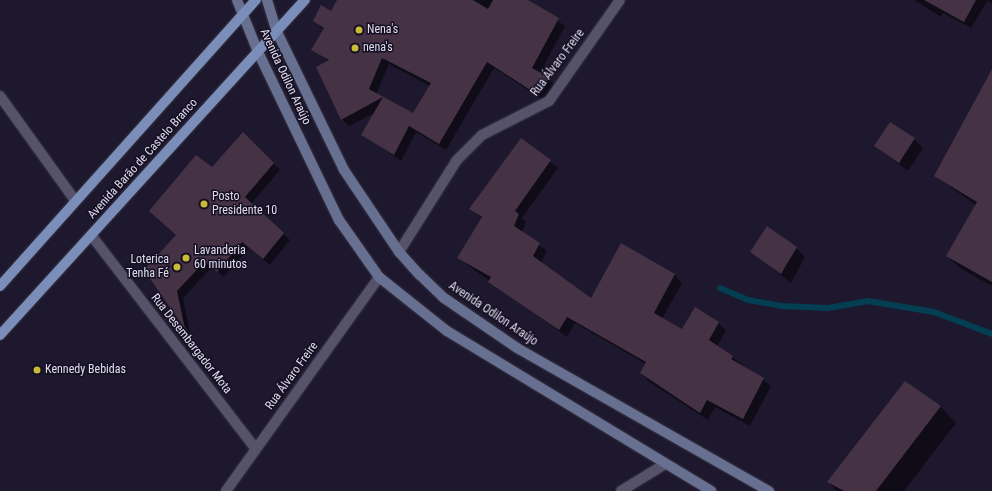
<!DOCTYPE html>
<html>
<head>
<meta charset="utf-8">
<style>
  body { margin:0 }
  #map { position:relative; width:992px; height:491px; overflow:hidden; background:#1d182d; font-family:"Roboto Condensed",sans-serif }
  div>[style] { position:absolute }
  .shadow>* { inset:0; background:#0007 }
  .stream>* { height:6px; margin:-3px; padding:0 3px; transform-origin:3px; border-radius:3px; background:#033e52 }
  .building>* { inset:0; background:#453244 }
  .roads { filter:drop-shadow(0 0 1px #383444) drop-shadow(0 0 1px #383444) }
  .lane>* { height:10px; margin:-5px; padding:0 5px; transform-origin:5px; border-radius:5px; background:#56526a }
  .street>* { height:10px; margin:-5px; padding:0 5px; transform-origin:5px; border-radius:5px; background:#56526a }
  .secondary>* { height:10px; margin:-5px; padding:0 5px; transform-origin:5px; border-radius:5px; background:#687092 }
  .primary>* { height:10px; margin:-5px; padding:0 5px; transform-origin:5px; border-radius:5px; background:#7b8eb9 }
  .dots>* { width:11px; height:11px; translate:-50% -50%; box-sizing:border-box; border:2px solid #140f23; border-radius:50% }
  span { translate:-50% -50%; white-space:nowrap; text-align:center; line-height:1.15; -webkit-text-stroke:3px #140f23; paint-order:stroke }
  .poi-label { font-size:12px; color:#e0ddec }
  .left { translate:0 -50%; text-align:left }
  .right { translate:-100% -50%; text-align:right }
  .street-label { font-size:12px; color:#e0ddec }
</style>
</head>
<body>
<div id="map">
  <div class="shadow">
    <div style="clip-path:polygon(evenodd,357px 0,526px 0,565px 26px,540px 73px,555px 85px,545px 101px,494px 68px,446px 150px,416px 132px,401px 161px,362px 134px,376px 112px,349px 126px,342px 119px,318px 67px,328px 61px,313px 49px,324px 30px,314px 21px,357px 0,389px 64px,430px 86px,413px 114px,376px 94px,389px 64px)"></div>
    <div style="clip-path:polygon(914px 0,992px 0,992px 3px,987px 1px,971px 28px,943px 13px,941px 17px)"></div>
    <div style="clip-path:polygon(992px 93px,992px 286px,960px 268px,947px 256px,976px 205px,935px 176px)"></div>
    <div style="clip-path:polygon(243px 134px,280px 170px,251px 204px,290px 240px,270px 265px,249px 248px,224px 277px,212px 267px,183px 298px,190px 333px,145px 270px,177px 236px,212px 168px)"></div>
    <div style="clip-path:polygon(521px 139px,558px 168px,522px 218px,526px 222px,522px 232px,547px 251px,541px 263px,592px 300px,622px 244px,675px 275px,682px 283px,662px 319px,683px 330px,718px 323px,726px 330px,717px 346px,771px 386px,750px 426px,715px 407px,708px 420px,648px 381px,641px 373px,646px 364px,575px 323px,567px 337px,458px 258px,482px 219px,470px 209px)"></div>
    <div style="clip-path:polygon(914px 139px,923px 148px,908px 171px,875px 146px)"></div>
    <div style="clip-path:polygon(796px 248px,805px 257px,791px 283px,752px 252px)"></div>
    <div style="clip-path:polygon(940px 406px,956px 423px,904px 491px,837px 491px,828px 482px)"></div>
  </div>
  <div class="stream">
    <div style="left:720px;top:288px;width:30px;rotate:23deg"></div>
    <div style="left:748px;top:300px;width:34px;rotate:10deg"></div>
    <div style="left:781px;top:306px;width:47px;rotate:2.4deg"></div>
    <div style="left:828px;top:308px;width:41px;rotate:-9.9deg"></div>
    <div style="left:868px;top:301px;width:67px;rotate:9.5deg"></div>
    <div style="left:934px;top:312px;width:62px;rotate:20.8deg"></div>
  </div>
  <div class="building">
    <div style="clip-path:polygon(evenodd,337px 0,473px 0,488px 9px,493px 0,528px 0,559px 18px,532px 68px,549px 77px,538px 95px,487px 62px,439px 144px,409px 126px,394px 155px,361px 135px,383px 97px,341px 120px,316px 67px,329px 60px,311px 50px,324px 28px,313px 21px,321px 5px,331px 11px,337px 0,382px 58px,431px 83px,413px 113px,369px 89px,382px 58px)"></div>
    <div style="clip-path:polygon(924px 0,976px 0,964px 22px)"></div>
    <div style="clip-path:polygon(992px 69px,992px 282px,946px 256px,977px 202px,934px 176px)"></div>
    <div style="clip-path:polygon(890px 122px,915px 138px,899px 163px,874px 146px)"></div>
    <div style="clip-path:polygon(243px 132px,274px 163px,245px 197px,284px 233px,263px 259px,242px 242px,217px 272px,205px 261px,177px 291px,185px 329px,144px 270px,176px 235px,149px 211px,196px 155px,212px 167px)"></div>
    <div style="clip-path:polygon(521px 138px,551px 160px,515px 211px,519px 214px,514px 226px,540px 243px,533px 256px,591px 298px,621px 243px,675px 274px,654px 313px,682px 329px,695px 307px,719px 322px,709px 340px,733px 356px,731px 359px,764px 378px,743px 419px,707px 400px,700px 413px,640px 373px,646px 362px,567px 317px,559px 330px,488px 282px,491px 277px,457px 258px,482px 217px,469px 209px)"></div>
    <div style="clip-path:polygon(767px 226px,797px 247px,781px 274px,750px 252px)"></div>
    <div style="clip-path:polygon(905px 381px,941px 406px,876px 491px,844px 491px,827px 482px)"></div>
  </div>
  <div class="roads">
    <div class="lane">
      <div style="left:621px;top:491px;width:52px;rotate:-31.5deg"></div>
    </div>
    <div class="street">
      <div style="left:0;top:96px;width:127px;rotate:54.3deg"></div>
      <div style="left:91px;top:235px;width:270px;rotate:52.4deg"></div>
      <div style="left:399px;top:252px;width:109px;rotate:-57.8deg"></div>
      <div style="left:457px;top:160px;width:35px;rotate:-45deg"></div>
      <div style="left:482px;top:135px;width:75px;rotate:-26.9deg"></div>
      <div style="left:549px;top:101px;width:123px;rotate:-54.9deg"></div>
      <div style="left:226px;top:491px;width:263px;rotate:-54.4deg"></div>
    </div>
    <div class="secondary">
      <div style="left:237px;top:0;width:56px;rotate:68deg"></div>
      <div style="left:258px;top:52px;width:187px;rotate:64.3deg"></div>
      <div style="left:339px;top:220px;width:70px;rotate:54.9deg"></div>
      <div style="left:379px;top:277px;width:87px;rotate:38.5deg"></div>
      <div style="left:447px;top:331px;width:309px;rotate:31.2deg"></div>
      <div style="left:267px;top:0;width:34px;rotate:73deg"></div>
      <div style="left:277px;top:32px;width:153px;rotate:64.1deg"></div>
      <div style="left:344px;top:170px;width:99px;rotate:56.1deg"></div>
      <div style="left:399px;top:252px;width:31px;rotate:48deg"></div>
      <div style="left:420px;top:275px;width:33px;rotate:44deg"></div>
      <div style="left:444px;top:298px;width:88px;rotate:34.4deg"></div>
      <div style="left:517px;top:348px;width:290px;rotate:29.6deg"></div>
    </div>
    <div class="primary">
      <div style="left:0;top:286px;width:384px;rotate:-48.2deg"></div>
      <div style="left:0;top:335px;width:453px;rotate:-47.7deg"></div>
    </div>
  </div>
  <div class="dots">
    <div style="left:359px;top:30px;background:#caba39"></div>
    <div style="left:355px;top:48px;background:#caba39"></div>
    <div style="left:204px;top:204px;background:#caba39"></div>
    <div style="left:186px;top:258px;background:#caba39"></div>
    <div style="left:177px;top:267px;background:#caba39"></div>
    <div style="left:37px;top:370px;background:#caba39"></div>
  </div>
  <div class="poi-label">
    <span class="left" style="left:367px;top:30px">Nena's</span>
    <span class="left" style="left:363px;top:48px">nena's</span>
    <span class="left" style="left:212px;top:204px">Posto<br>Presidente 10</span>
    <span class="left" style="left:194px;top:258px">Lavanderia<br>60 minutos</span>
    <span class="right" style="left:169px;top:267px">Loterica<br>Tenha Fé</span>
    <span class="left" style="left:45px;top:370px">Kennedy Bebidas</span>
  </div>
  <div class="street-label">
    <span style="left:558px;top:63px;rotate:-53deg">Rua Álvaro Freire</span>
    <span style="left:285px;top:77px;rotate:65deg">Avenida Odilon Araújo</span>
    <span style="left:143px;top:159px;rotate:-48deg">Avenida Barão de Castelo Branco</span>
    <span style="left:493px;top:314px;rotate:34deg">Avenida Odilon Araújo</span>
    <span style="left:191px;top:344px;rotate:52deg">Rua Desembargador Mota</span>
    <span style="left:292px;top:376px;rotate:-54deg">Rua Álvaro Freire</span>
  </div>
</div>
</body>
</html>
